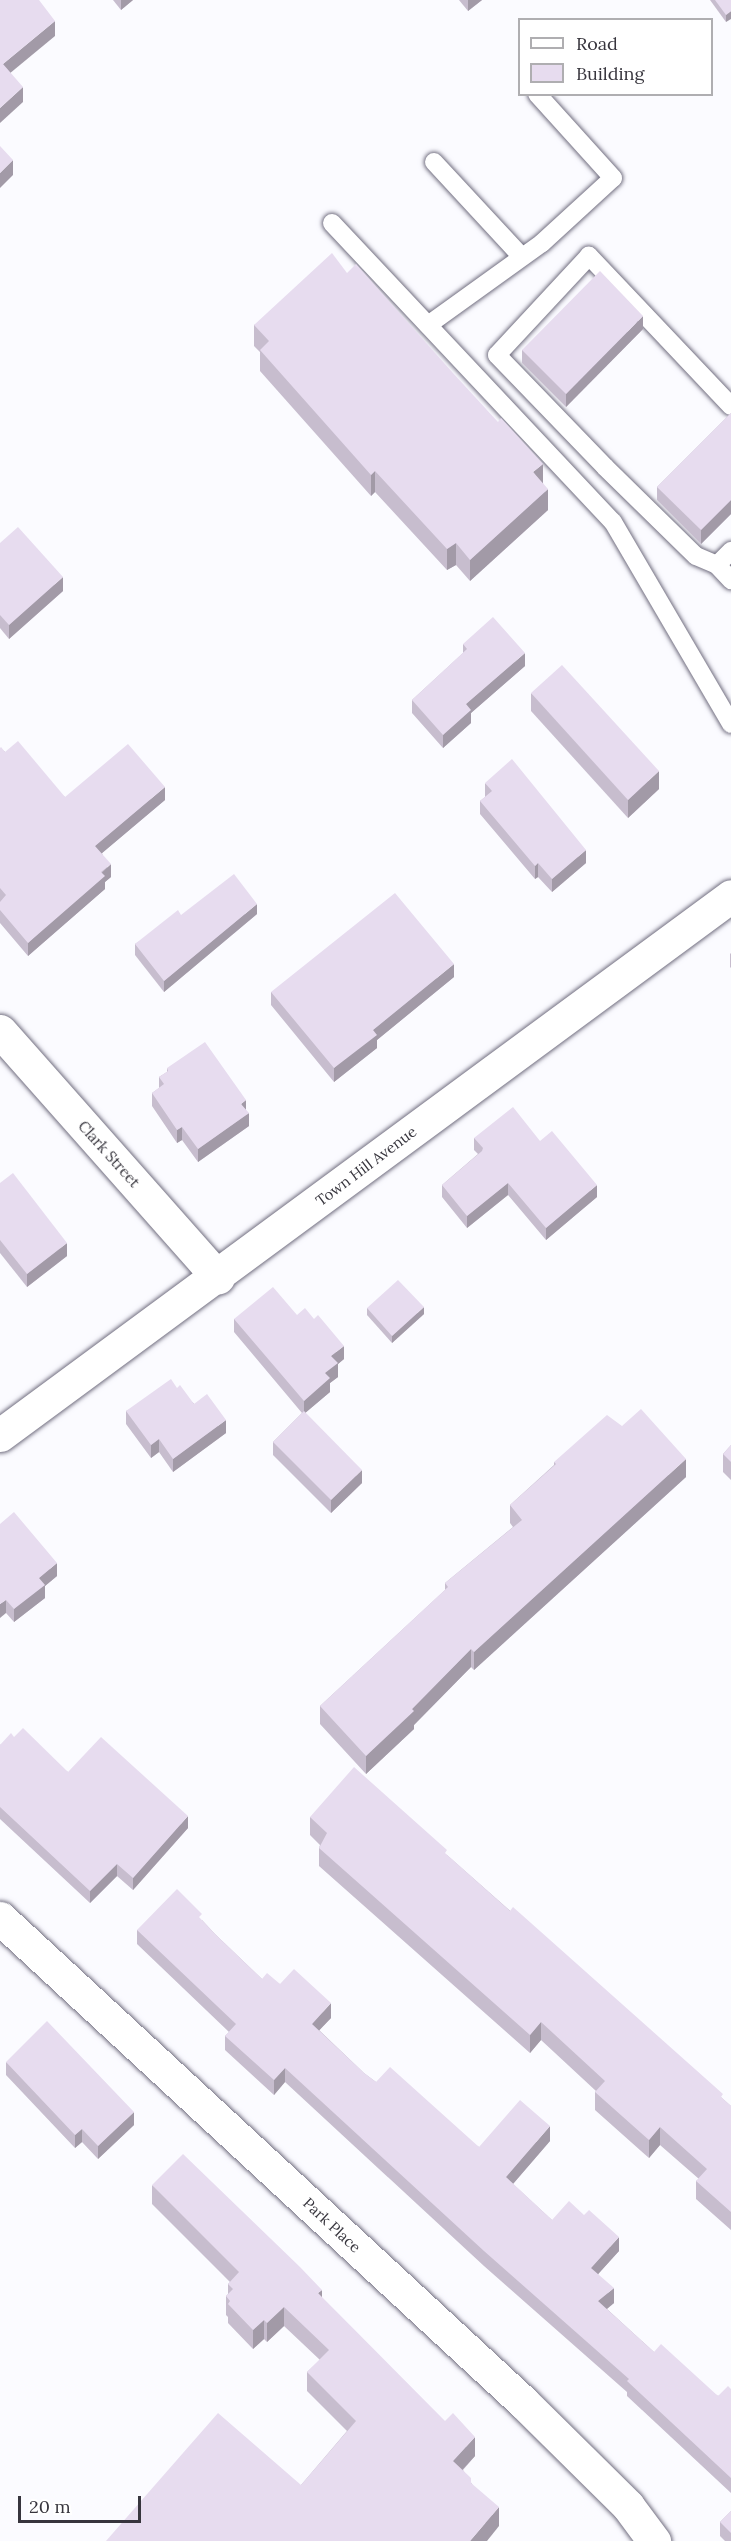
<!DOCTYPE html>
<html>
<head>
<meta charset="utf-8">
<style>
  body { margin:0 }
  #map { position:relative; width:731px; height:2541px; overflow:hidden; background:#fbfbff; font-family:Lora,serif }
  div>[style] { position:absolute }
  .roads { filter:drop-shadow(0 0 2px #726f81) drop-shadow(0 0 2px #726f81) }
  .service>* { height:18px; margin:-9px; padding:0 9px; transform-origin:9px; border-radius:9px; background:#fff }
  .minor>* { height:33px; margin:-16.5px; padding:0 16.5px; transform-origin:16.5px; border-radius:16.5px; background:#fff }
  .tertiary>* { height:33px; margin:-16.5px; padding:0 16.5px; transform-origin:16.5px; border-radius:16.5px; background:#fff }
  .wall>* { inset:0; background:#c7bdce }
  .shaded-wall>* { inset:0; background:#a29aa7 }
  .building>* { inset:0; background:#e7dcef }
  span { translate:-50% -50%; white-space:nowrap; text-align:center; line-height:1.15; -webkit-text-stroke:4.5px #fff; paint-order:stroke }
  .street-label { font-size:15px; color:#37353d }
  .legend { position:absolute; left:518px; top:18px; width:195px; height:78px; box-sizing:border-box; background:#fff; border:2px solid #afaeb1; margin:0; padding:8px 10px; list-style:none; font-size:18px; color:#37353d }
  .legend li { display:flex; align-items:center; gap:12px; height:30px }
  .legend b { width:30px; border:2px solid #afaeb1 }
  .scale { position:absolute; left:18px; top:2496px; width:123px; height:27px; box-sizing:border-box; border:3px solid #37353d; border-top:0; padding-left:8px; font-size:18px; line-height:21px; white-space:nowrap; color:#37353d; -webkit-text-stroke:4px #fff; paint-order:stroke }
</style>
</head>
<body>
<div id="map">
  <div class="roads">
    <div class="service">
      <div style="left:434px;top:162px;width:129px;rotate:47.2deg"></div>
      <div style="left:332px;top:223px;width:410px;rotate:46.8deg"></div>
      <div style="left:613px;top:522px;width:234px;rotate:59.7deg"></div>
      <div style="left:428px;top:325px;width:140px;rotate:-35.7deg"></div>
      <div style="left:542px;top:243px;width:96px;rotate:-42.5deg"></div>
      <div style="left:613px;top:178px;width:113px;rotate:-132.1deg"></div>
      <div style="left:731px;top:406px;width:207px;rotate:-133.4deg"></div>
      <div style="left:589px;top:256px;width:135px;rotate:132.9deg"></div>
      <div style="left:497px;top:355px;width:156px;rotate:46deg"></div>
      <div style="left:605px;top:467px;width:127px;rotate:44.4deg"></div>
      <div style="left:696px;top:556px;width:23px;rotate:23deg"></div>
      <div style="left:717px;top:565px;width:21px;rotate:47deg"></div>
      <div style="left:717px;top:565px;width:20px;rotate:-45deg"></div>
    </div>
    <div class="minor">
      <div style="left:0;top:1031px;width:329px;rotate:48.5deg"></div>
      <div style="left:0;top:1918px;width:713px;rotate:42.78deg"></div>
      <div style="left:523px;top:2402px;width:148px;rotate:44.7deg"></div>
      <div style="left:628px;top:2506px;width:44px;rotate:53.4deg"></div>
    </div>
    <div class="tertiary">
      <div style="left:0;top:1435px;width:908px;rotate:-36.4deg"></div>
    </div>
  </div>
  <div class="wall">
    <div style="clip-path:polygon(113px 0,133px 0,121px 10px)"></div>
    <div style="clip-path:polygon(459px 0,482px 0,468px 11px)"></div>
    <div style="clip-path:polygon(710px 0,731px 0,726px 22px)"></div>
    <div style="clip-path:polygon(347px 273px,543px 483px,548px 510px,470px 581px,456px 565px,447px 570px,375px 492px,371px 496px,260px 371px,260px 352px,254px 346px,254px 325px)"></div>
    <div style="clip-path:polygon(643px 329px,566px 407px,522px 363px,522px 350px)"></div>
    <div style="clip-path:polygon(731px 413px,731px 514px,701px 544px,657px 500px,657px 487px)"></div>
    <div style="clip-path:polygon(0 543px,63px 591px,9px 639px,0 628px)"></div>
    <div style="clip-path:polygon(463px 644px,525px 666px,471px 713px,471px 723px,443px 748px,412px 713px,412px 700px,463px 653px)"></div>
    <div style="clip-path:polygon(531px 693px,659px 789px,628px 818px,531px 711px)"></div>
    <div style="clip-path:polygon(0 748px,65px 797px,165px 800px,102px 853px,111px 877px,105px 882px,105px 889px,28px 956px,0 923px)"></div>
    <div style="clip-path:polygon(485px 783px,586px 863px,552px 892px,538px 877px,535px 879px,480px 814px,480px 801px,485px 797px)"></div>
    <div style="clip-path:polygon(257px 914px,164px 992px,135px 955px,135px 944px,181px 915px)"></div>
    <div style="clip-path:polygon(731px 953px,731px 968px,730px 967px,730px 954px)"></div>
    <div style="clip-path:polygon(454px 977px,377px 1040px,377px 1048px,334px 1082px,271px 1005px,271px 992px)"></div>
    <div style="clip-path:polygon(167px 1068px,246px 1110px,249px 1126px,198px 1162px,182px 1140px,177px 1143px,152px 1106px,152px 1093px,159px 1088px,159px 1077px,167px 1072px)"></div>
    <div style="clip-path:polygon(474px 1138px,540px 1141px,597px 1197px,546px 1240px,508px 1195px,467px 1228px,442px 1197px,442px 1185px,478px 1154px,474px 1150px)"></div>
    <div style="clip-path:polygon(0 1183px,67px 1256px,27px 1287px,0 1253px)"></div>
    <div style="clip-path:polygon(367px 1308px,424px 1314px,392px 1343px,367px 1315px)"></div>
    <div style="clip-path:polygon(297px 1315px,344px 1359px,338px 1364px,338px 1377px,330px 1383px,330px 1392px,305px 1413px,362px 1483px,331px 1513px,273px 1455px,273px 1442px,302px 1413px,234px 1332px,234px 1319px)"></div>
    <div style="clip-path:polygon(177px 1388px,226px 1433px,173px 1472px,159px 1452px,151px 1458px,126px 1424px,126px 1411px)"></div>
    <div style="clip-path:polygon(731px 1445px,731px 1480px,723px 1472px,723px 1454px)"></div>
    <div style="clip-path:polygon(554px 1462px,686px 1477px,474px 1670px,471px 1667px,414px 1725px,414px 1729px,366px 1774px,320px 1724px,320px 1706px,445px 1590px,445px 1583px,513px 1527px,510px 1523px,510px 1505px,554px 1465px)"></div>
    <div style="clip-path:polygon(0 1524px,57px 1576px,45px 1586px,45px 1598px,14px 1622px,6px 1613px)"></div>
    <div style="clip-path:polygon(14px 1737px,68px 1772px,188px 1828px,133px 1890px,117px 1876px,90px 1903px,0 1819px,0 1745px)"></div>
    <div style="clip-path:polygon(310px 1817px,447px 1855px,731px 2106px,731px 2230px,696px 2199px,696px 2181px,699px 2179px,660px 2145px,649px 2158px,595px 2110px,595px 2092px,596px 2091px,541px 2040px,530px 2053px,319px 1866px,319px 1848px,320px 1845px,310px 1835px)"></div>
    <div style="clip-path:polygon(202px 1920px,215px 1934px,262px 1979px,280px 1984px,331px 2018px,319px 2030px,364px 2073px,376px 2082px,479px 2147px,550px 2141px,513px 2184px,552px 2220px,619px 2251px,598px 2274px,614px 2303px,607px 2309px,654px 2352px,718px 2396px,731px 2389px,731px 2493px,627px 2396px,627px 2392px,484px 2266px,285px 2082px,274px 2095px,225px 2050px,225px 2036px,229px 2032px,137px 1944px,137px 1930px)"></div>
    <div style="clip-path:polygon(6px 2062px,134px 2125px,98px 2159px,82px 2142px,75px 2148px,6px 2075px)"></div>
    <div style="clip-path:polygon(152px 2185px,322px 2298px,475px 2456px,463px 2470px,499px 2526px,301px 2485px,347px 2431px,307px 2391px,307px 2372px,320px 2360px,284px 2326px,267px 2342px,264px 2339px,253px 2349px,228px 2323px,228px 2317px,226px 2315px,226px 2296px,228px 2294px,228px 2284px,230px 2282px,152px 2204px)"></div>
    <div style="clip-path:polygon(731px 2511px,731px 2541px,725px 2541px,720px 2536px,720px 2522px)"></div>
  </div>
  <div class="shaded-wall">
    <div style="clip-path:polygon(121px 0,133px 0,121px 10px)"></div>
    <div style="clip-path:polygon(468px 0,482px 0,468px 11px)"></div>
    <div style="clip-path:polygon(731px 11px,731px 19px,726px 22px,726px 15px)"></div>
    <div style="clip-path:polygon(55px 21px,55px 36px,3px 79px,3px 64px)"></div>
    <div style="clip-path:polygon(23px 87px,23px 102px,0 123px,0 108px)"></div>
    <div style="clip-path:polygon(13px 160px,13px 175px,0 188px,0 173px)"></div>
    <div style="clip-path:polygon(643px 316px,643px 329px,566px 407px,566px 394px)"></div>
    <div style="clip-path:polygon(543px 464px,543px 485px,533px 472px)"></div>
    <div style="clip-path:polygon(375px 471px,375px 492px,371px 496px,371px 475px)"></div>
    <div style="clip-path:polygon(548px 489px,548px 510px,470px 581px,470px 560px)"></div>
    <div style="clip-path:polygon(731px 500px,731px 514px,701px 544px,701px 530px)"></div>
    <div style="clip-path:polygon(456px 543px,456px 565px,447px 570px,447px 549px)"></div>
    <div style="clip-path:polygon(63px 577px,63px 591px,9px 639px,9px 625px)"></div>
    <div style="clip-path:polygon(525px 653px,525px 666px,471px 713px,471px 723px,443px 748px,443px 735px,466px 704px)"></div>
    <div style="clip-path:polygon(659px 771px,659px 789px,628px 818px,628px 800px)"></div>
    <div style="clip-path:polygon(165px 787px,165px 800px,95px 859px,95px 846px)"></div>
    <div style="clip-path:polygon(586px 850px,586px 863px,552px 892px,552px 879px)"></div>
    <div style="clip-path:polygon(538px 863px,538px 877px,535px 879px,535px 866px)"></div>
    <div style="clip-path:polygon(111px 864px,111px 877px,105px 882px,105px 889px,28px 956px,28px 943px)"></div>
    <div style="clip-path:polygon(257px 904px,257px 914px,164px 992px,164px 981px)"></div>
    <div style="clip-path:polygon(454px 964px,454px 977px,377px 1040px,377px 1048px,334px 1082px,334px 1068px,373px 1030px)"></div>
    <div style="clip-path:polygon(246px 1100px,246px 1114px,241px 1104px)"></div>
    <div style="clip-path:polygon(249px 1113px,249px 1126px,198px 1162px,198px 1149px)"></div>
    <div style="clip-path:polygon(182px 1127px,182px 1140px,177px 1143px,177px 1130px)"></div>
    <div style="clip-path:polygon(508px 1183px,508px 1195px,467px 1228px,467px 1216px)"></div>
    <div style="clip-path:polygon(597px 1185px,597px 1197px,546px 1240px,546px 1228px)"></div>
    <div style="clip-path:polygon(67px 1243px,67px 1256px,27px 1287px,27px 1274px)"></div>
    <div style="clip-path:polygon(424px 1307px,424px 1314px,392px 1343px,392px 1336px)"></div>
    <div style="clip-path:polygon(344px 1346px,344px 1359px,338px 1364px,338px 1377px,330px 1383px,330px 1392px,304px 1414px,304px 1401px,325px 1373px,331px 1356px)"></div>
    <div style="clip-path:polygon(226px 1420px,226px 1433px,173px 1472px,173px 1459px)"></div>
    <div style="clip-path:polygon(159px 1439px,159px 1452px,151px 1458px,151px 1445px)"></div>
    <div style="clip-path:polygon(686px 1459px,686px 1477px,474px 1670px,474px 1652px)"></div>
    <div style="clip-path:polygon(362px 1470px,362px 1483px,331px 1513px,331px 1500px)"></div>
    <div style="clip-path:polygon(57px 1563px,57px 1576px,45px 1586px,45px 1598px,14px 1622px,14px 1609px,39px 1578px)"></div>
    <div style="clip-path:polygon(6px 1600px,6px 1613px,0 1618px,0 1604px)"></div>
    <div style="clip-path:polygon(471px 1649px,471px 1667px,414px 1725px,414px 1729px,366px 1774px,366px 1756px)"></div>
    <div style="clip-path:polygon(188px 1816px,188px 1828px,133px 1890px,133px 1878px)"></div>
    <div style="clip-path:polygon(117px 1864px,117px 1876px,90px 1903px,90px 1891px)"></div>
    <div style="clip-path:polygon(331px 2003px,331px 2018px,312px 2038px,312px 2024px)"></div>
    <div style="clip-path:polygon(541px 2022px,541px 2040px,530px 2053px,530px 2035px)"></div>
    <div style="clip-path:polygon(285px 2068px,285px 2082px,274px 2095px,274px 2080px)"></div>
    <div style="clip-path:polygon(134px 2112px,134px 2125px,98px 2159px,98px 2146px)"></div>
    <div style="clip-path:polygon(550px 2126px,550px 2141px,506px 2192px,506px 2177px)"></div>
    <div style="clip-path:polygon(660px 2127px,660px 2145px,649px 2158px,649px 2140px)"></div>
    <div style="clip-path:polygon(82px 2129px,82px 2142px,75px 2148px,75px 2135px)"></div>
    <div style="clip-path:polygon(619px 2237px,619px 2251px,591px 2282px,591px 2268px)"></div>
    <div style="clip-path:polygon(614px 2288px,614px 2303px,598px 2316px,598px 2301px)"></div>
    <div style="clip-path:polygon(322px 2290px,322px 2309px,318px 2293px)"></div>
    <div style="clip-path:polygon(284px 2307px,284px 2326px,267px 2342px,267px 2323px)"></div>
    <div style="clip-path:polygon(264px 2320px,264px 2339px,253px 2349px,253px 2330px)"></div>
    <div style="clip-path:polygon(475px 2437px,475px 2456px,453px 2480px,453px 2461px)"></div>
    <div style="clip-path:polygon(499px 2507px,499px 2526px,487px 2541px,470px 2541px)"></div>
  </div>
  <div class="building">
    <div style="clip-path:polygon(0 0,39px 0,55px 21px,3px 64px,23px 87px,0 108px)"></div>
    <div style="clip-path:polygon(715px 0,731px 0,731px 11px,726px 15px)"></div>
    <div style="clip-path:polygon(0 146px,13px 160px,0 173px)"></div>
    <div style="clip-path:polygon(332px 253px,347px 273px,356px 264px,453px 373px,498px 422px,501px 418px,543px 464px,533px 472px,548px 489px,470px 560px,456px 543px,447px 549px,375px 471px,371px 475px,260px 350px,269px 341px,254px 325px)"></div>
    <div style="clip-path:polygon(600px 271px,643px 316px,566px 394px,522px 350px)"></div>
    <div style="clip-path:polygon(731px 413px,731px 500px,701px 530px,657px 487px)"></div>
    <div style="clip-path:polygon(18px 527px,63px 577px,9px 625px,0 615px,0 543px)"></div>
    <div style="clip-path:polygon(493px 617px,525px 653px,466px 704px,471px 710px,443px 735px,412px 700px,467px 649px,463px 644px)"></div>
    <div style="clip-path:polygon(562px 665px,659px 771px,628px 800px,531px 693px)"></div>
    <div style="clip-path:polygon(18px 741px,65px 797px,128px 744px,165px 787px,95px 846px,111px 864px,101px 872px,105px 876px,28px 943px,0 910px,0 902px,6px 895px,0 888px,0 748px,1px 747px,5px 752px)"></div>
    <div style="clip-path:polygon(512px 759px,586px 850px,552px 879px,538px 863px,535px 866px,480px 801px,492px 791px,485px 783px)"></div>
    <div style="clip-path:polygon(234px 874px,257px 904px,164px 981px,135px 944px,178px 910px,181px 915px)"></div>
    <div style="clip-path:polygon(395px 893px,454px 964px,373px 1030px,377px 1035px,334px 1068px,271px 992px)"></div>
    <div style="clip-path:polygon(205px 1042px,246px 1100px,241px 1104px,249px 1113px,198px 1149px,182px 1127px,177px 1130px,152px 1093px,164px 1084px,159px 1077px,168px 1071px,167px 1068px)"></div>
    <div style="clip-path:polygon(513px 1107px,540px 1141px,552px 1131px,597px 1185px,546px 1228px,508px 1183px,467px 1216px,442px 1185px,482px 1151px,483px 1148px,474px 1138px)"></div>
    <div style="clip-path:polygon(13px 1173px,67px 1243px,27px 1274px,0 1240px,0 1183px)"></div>
    <div style="clip-path:polygon(398px 1280px,424px 1307px,392px 1336px,367px 1308px)"></div>
    <div style="clip-path:polygon(273px 1287px,297px 1315px,305px 1308px,314px 1319px,318px 1315px,344px 1346px,331px 1356px,338px 1363px,325px 1373px,330px 1378px,304px 1401px,234px 1319px)"></div>
    <div style="clip-path:polygon(171px 1379px,177px 1388px,180px 1385px,194px 1404px,207px 1394px,226px 1420px,173px 1459px,159px 1439px,151px 1445px,126px 1411px)"></div>
    <div style="clip-path:polygon(641px 1409px,686px 1459px,474px 1652px,471px 1649px,412px 1709px,414px 1711px,366px 1756px,320px 1706px,448px 1587px,445px 1583px,522px 1520px,510px 1505px,556px 1464px,554px 1462px,607px 1415px,622px 1426px)"></div>
    <div style="clip-path:polygon(304px 1411px,362px 1470px,331px 1500px,273px 1442px)"></div>
    <div style="clip-path:polygon(731px 1445px,731px 1462px,723px 1454px)"></div>
    <div style="clip-path:polygon(14px 1512px,57px 1563px,39px 1578px,45px 1585px,14px 1609px,6px 1600px,0 1604px,0 1524px)"></div>
    <div style="clip-path:polygon(23px 1728px,68px 1772px,101px 1737px,188px 1816px,133px 1878px,117px 1864px,90px 1891px,0 1807px,0 1745px,11px 1733px,14px 1737px)"></div>
    <div style="clip-path:polygon(354px 1767px,447px 1850px,445px 1853px,510px 1911px,513px 1907px,723px 2094px,721px 2097px,731px 2106px,731px 2212px,696px 2181px,707px 2169px,660px 2127px,649px 2140px,595px 2092px,605px 2081px,541px 2022px,530px 2035px,319px 1848px,327px 1833px,310px 1817px)"></div>
    <div style="clip-path:polygon(177px 1889px,202px 1914px,199px 1917px,215px 1934px,262px 1979px,267px 1973px,280px 1984px,294px 1969px,331px 2003px,312px 2024px,364px 2073px,376px 2082px,390px 2067px,479px 2147px,520px 2100px,550px 2126px,506px 2177px,552px 2220px,569px 2201px,584px 2215px,589px 2210px,619px 2237px,591px 2268px,614px 2288px,598px 2301px,654px 2352px,661px 2344px,718px 2396px,728px 2386px,731px 2389px,731px 2478px,627px 2381px,629px 2379px,484px 2251px,285px 2068px,274px 2080px,225px 2036px,236px 2024px,137px 1930px)"></div>
    <div style="clip-path:polygon(47px 2021px,134px 2112px,98px 2146px,82px 2129px,75px 2135px,6px 2062px)"></div>
    <div style="clip-path:polygon(183px 2154px,300px 2267px,322px 2290px,318px 2293px,445px 2421px,453px 2413px,475px 2437px,453px 2461px,471px 2478px,471px 2483px,499px 2507px,470px 2541px,106px 2541px,218px 2413px,301px 2485px,356px 2421px,307px 2372px,329px 2350px,284px 2307px,267px 2323px,264px 2320px,253px 2330px,228px 2304px,230px 2301px,226px 2296px,233px 2289px,228px 2284px,239px 2272px,152px 2185px)"></div>
    <div style="clip-path:polygon(731px 2511px,731px 2533px,720px 2522px)"></div>
  </div>
  <div class="street-label">
    <span style="left:109px;top:1154px;rotate:48deg">Clark Street</span>
    <span style="left:366px;top:1166px;rotate:-37deg">Town Hill Avenue</span>
    <span style="left:332px;top:2225px;rotate:43deg">Park Place</span>
  </div>
  <ul class="legend">
  <li><b style="height:8px;background:#fff"></b>Road</li>
  <li><b style="height:16px;background:#e7dcef"></b>Building</li>
  </ul>
  <div class="scale">20 m</div>
</div>
</body>
</html>
